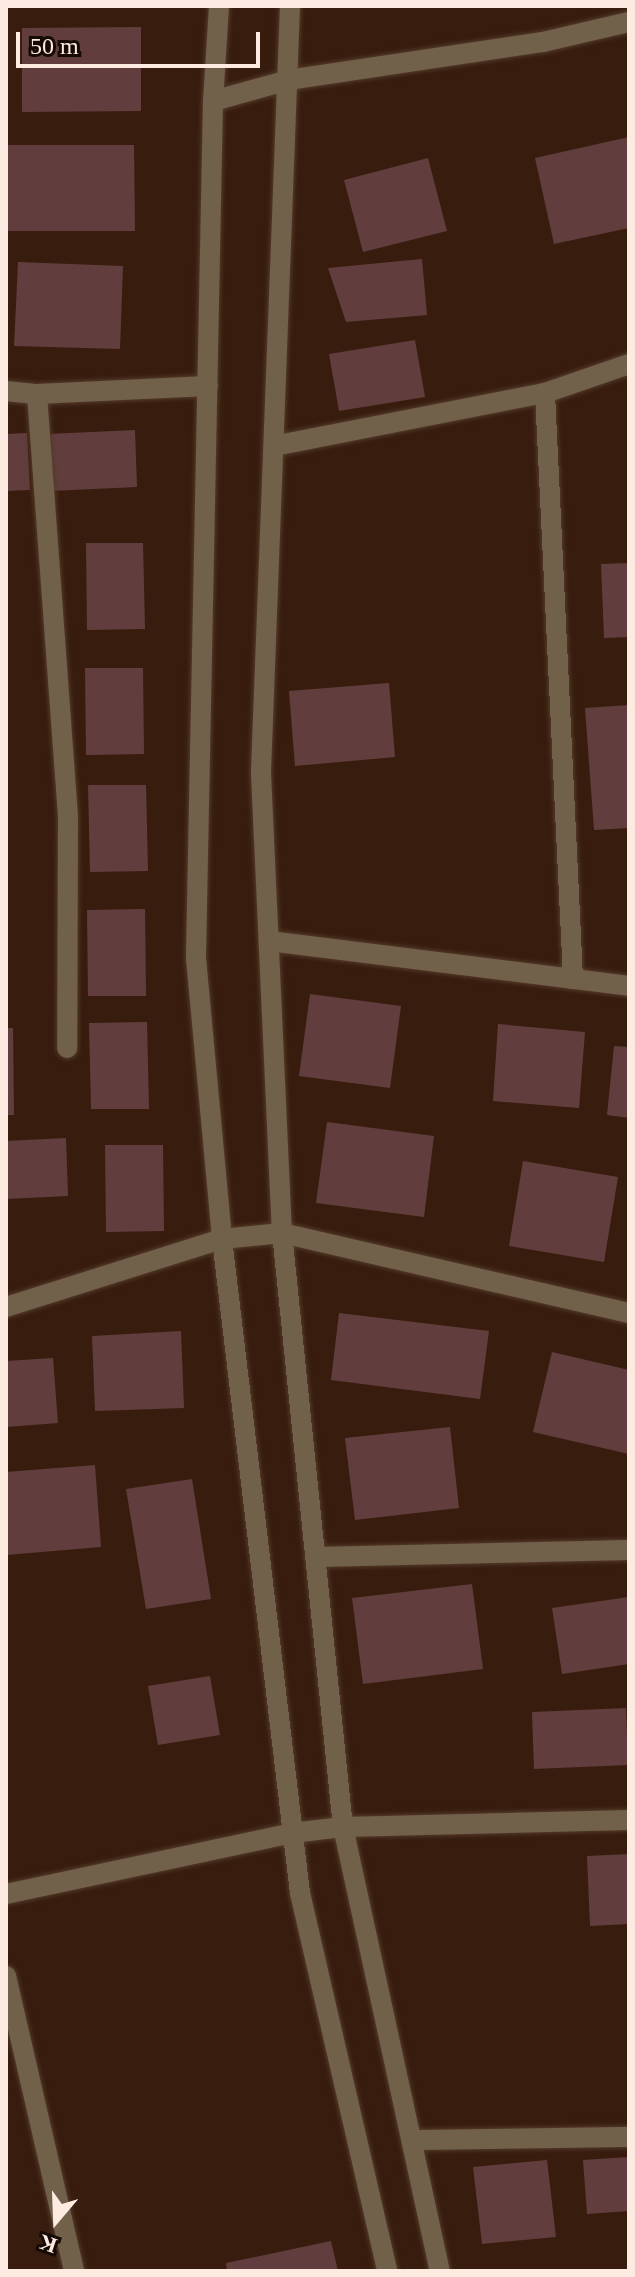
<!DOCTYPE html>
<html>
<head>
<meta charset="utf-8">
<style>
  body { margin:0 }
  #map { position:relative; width:635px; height:2277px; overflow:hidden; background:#381d0e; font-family:"Times New Roman",serif }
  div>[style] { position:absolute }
  .building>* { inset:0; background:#613e3d }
  .roads { filter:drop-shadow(0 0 2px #543a2b) drop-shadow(0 0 2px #543a2b) }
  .minor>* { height:20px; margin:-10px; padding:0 10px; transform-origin:10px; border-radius:10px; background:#71614a }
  span { translate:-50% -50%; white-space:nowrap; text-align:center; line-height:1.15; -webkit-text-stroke:8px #160a05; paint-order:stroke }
  .frame { position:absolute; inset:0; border:8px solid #fdeae0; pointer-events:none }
  .north { position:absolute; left:16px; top:2181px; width:80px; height:80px; -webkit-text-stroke:6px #160a05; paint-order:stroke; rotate:199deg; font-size:22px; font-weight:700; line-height:32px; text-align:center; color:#fdeae0 }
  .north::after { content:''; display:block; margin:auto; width:28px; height:36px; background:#fdeae0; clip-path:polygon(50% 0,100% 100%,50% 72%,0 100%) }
  .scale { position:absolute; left:16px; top:32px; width:244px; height:36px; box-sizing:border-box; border:4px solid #fdeae0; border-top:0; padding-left:10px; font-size:24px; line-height:28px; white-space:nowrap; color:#fdeae0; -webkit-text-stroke:6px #160a05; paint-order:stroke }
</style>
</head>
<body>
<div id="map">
  <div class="building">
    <div style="clip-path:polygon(141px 27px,141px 111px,22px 112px,22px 28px)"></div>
    <div style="clip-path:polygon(629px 137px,629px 228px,554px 244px,535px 158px)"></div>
    <div style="clip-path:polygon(6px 145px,134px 145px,135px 231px,6px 231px)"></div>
    <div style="clip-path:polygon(428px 158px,447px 231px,363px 252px,344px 180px)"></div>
    <div style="clip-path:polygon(422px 259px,427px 315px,346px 322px,328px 268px)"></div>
    <div style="clip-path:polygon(18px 262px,123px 266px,120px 349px,14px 346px)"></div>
    <div style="clip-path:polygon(415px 340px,425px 397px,339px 411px,329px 354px)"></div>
    <div style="clip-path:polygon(135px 430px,137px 487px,51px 491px,48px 434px)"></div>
    <div style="clip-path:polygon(27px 433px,30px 490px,6px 491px,6px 434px)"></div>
    <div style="clip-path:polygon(86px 543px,143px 543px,145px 629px,87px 630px)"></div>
    <div style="clip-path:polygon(629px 563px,629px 637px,604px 638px,601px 564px)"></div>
    <div style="clip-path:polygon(85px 668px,143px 668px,144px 754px,86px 755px)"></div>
    <div style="clip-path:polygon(389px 683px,395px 757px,295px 766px,289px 691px)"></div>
    <div style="clip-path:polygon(629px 705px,629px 828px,594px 830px,585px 708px)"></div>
    <div style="clip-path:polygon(88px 785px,146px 785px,148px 871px,90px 872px)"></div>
    <div style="clip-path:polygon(145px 909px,146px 996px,88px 996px,87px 910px)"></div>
    <div style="clip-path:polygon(310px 994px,401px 1006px,390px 1088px,299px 1076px)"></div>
    <div style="clip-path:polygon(147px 1022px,149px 1109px,91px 1109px,89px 1023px)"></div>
    <div style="clip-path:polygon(498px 1024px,585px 1032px,579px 1108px,493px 1101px)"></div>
    <div style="clip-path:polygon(6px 1028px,13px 1028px,14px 1115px,6px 1115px)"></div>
    <div style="clip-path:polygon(614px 1046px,629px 1047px,629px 1118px,607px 1115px)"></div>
    <div style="clip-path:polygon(327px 1122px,434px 1136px,424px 1217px,316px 1203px)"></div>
    <div style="clip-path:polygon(66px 1138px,68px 1196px,6px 1199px,6px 1141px)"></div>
    <div style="clip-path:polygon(105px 1145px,163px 1145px,164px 1231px,106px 1232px)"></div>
    <div style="clip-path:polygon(523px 1161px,618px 1177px,604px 1262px,509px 1246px)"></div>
    <div style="clip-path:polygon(339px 1313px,489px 1331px,480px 1399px,331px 1380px)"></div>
    <div style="clip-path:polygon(181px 1331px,184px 1408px,95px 1411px,92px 1336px)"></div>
    <div style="clip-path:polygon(552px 1352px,629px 1370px,629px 1454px,533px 1432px)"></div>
    <div style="clip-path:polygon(53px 1358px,58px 1423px,6px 1427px,6px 1361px)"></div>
    <div style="clip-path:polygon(450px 1427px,459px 1508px,355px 1520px,345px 1438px)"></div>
    <div style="clip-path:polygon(95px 1465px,101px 1547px,6px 1555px,6px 1472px)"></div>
    <div style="clip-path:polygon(192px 1479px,211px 1599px,146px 1609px,126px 1489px)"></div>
    <div style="clip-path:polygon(472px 1584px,483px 1669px,363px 1684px,352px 1598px)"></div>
    <div style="clip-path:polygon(629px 1597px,629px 1664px,562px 1674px,552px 1608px)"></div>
    <div style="clip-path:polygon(210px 1676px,220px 1735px,158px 1745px,148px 1686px)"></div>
    <div style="clip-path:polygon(626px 1708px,628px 1765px,534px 1769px,532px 1712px)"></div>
    <div style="clip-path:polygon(629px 1854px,629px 1924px,590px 1926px,587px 1856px)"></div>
    <div style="clip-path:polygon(629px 2157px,629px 2211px,587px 2214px,583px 2160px)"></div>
    <div style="clip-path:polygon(547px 2160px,556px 2237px,482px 2244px,473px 2167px)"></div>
    <div style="clip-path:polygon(331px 2241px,338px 2271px,227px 2271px,226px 2263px)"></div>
  </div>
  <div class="roads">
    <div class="minor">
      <div style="left:219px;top:6px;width:95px;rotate:93.6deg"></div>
      <div style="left:213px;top:101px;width:857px;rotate:91.14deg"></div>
      <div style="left:196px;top:958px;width:282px;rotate:84.7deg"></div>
      <div style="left:222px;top:1239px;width:659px;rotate:83.2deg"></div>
      <div style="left:300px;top:1893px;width:388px;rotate:77deg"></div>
      <div style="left:290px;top:6px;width:768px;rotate:92.17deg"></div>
      <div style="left:261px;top:773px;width:460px;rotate:87.4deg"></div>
      <div style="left:282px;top:1233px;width:597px;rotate:84.14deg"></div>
      <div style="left:343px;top:1827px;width:454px;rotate:77.7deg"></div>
      <div style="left:213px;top:101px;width:78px;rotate:-15.6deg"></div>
      <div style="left:288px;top:80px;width:258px;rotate:-8.5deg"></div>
      <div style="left:543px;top:42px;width:88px;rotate:-13.1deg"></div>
      <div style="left:6px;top:391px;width:31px;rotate:6deg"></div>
      <div style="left:37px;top:394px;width:171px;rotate:-2.7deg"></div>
      <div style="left:545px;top:393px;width:587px;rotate:87.26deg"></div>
      <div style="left:37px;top:394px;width:424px;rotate:85.8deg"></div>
      <div style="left:68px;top:817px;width:231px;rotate:90.2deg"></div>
      <div style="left:274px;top:446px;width:276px;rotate:-11.1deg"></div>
      <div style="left:545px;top:393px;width:89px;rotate:-19deg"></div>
      <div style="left:269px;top:941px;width:363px;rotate:7.1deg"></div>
      <div style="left:6px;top:1307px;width:226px;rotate:-17.5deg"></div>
      <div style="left:222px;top:1239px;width:60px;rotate:-5.7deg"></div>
      <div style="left:282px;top:1233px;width:356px;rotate:13deg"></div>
      <div style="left:315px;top:1557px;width:314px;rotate:-1.3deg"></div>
      <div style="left:6px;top:1894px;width:292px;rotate:-12deg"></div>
      <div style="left:292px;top:1833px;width:51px;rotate:-6.7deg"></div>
      <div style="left:343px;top:1827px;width:286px;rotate:-1.4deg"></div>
      <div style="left:6px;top:1976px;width:303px;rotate:77deg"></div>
      <div style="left:412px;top:2140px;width:217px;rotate:-0.8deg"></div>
    </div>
  </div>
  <div class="frame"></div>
  <div class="north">K</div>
  <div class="scale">50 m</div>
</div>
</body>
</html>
